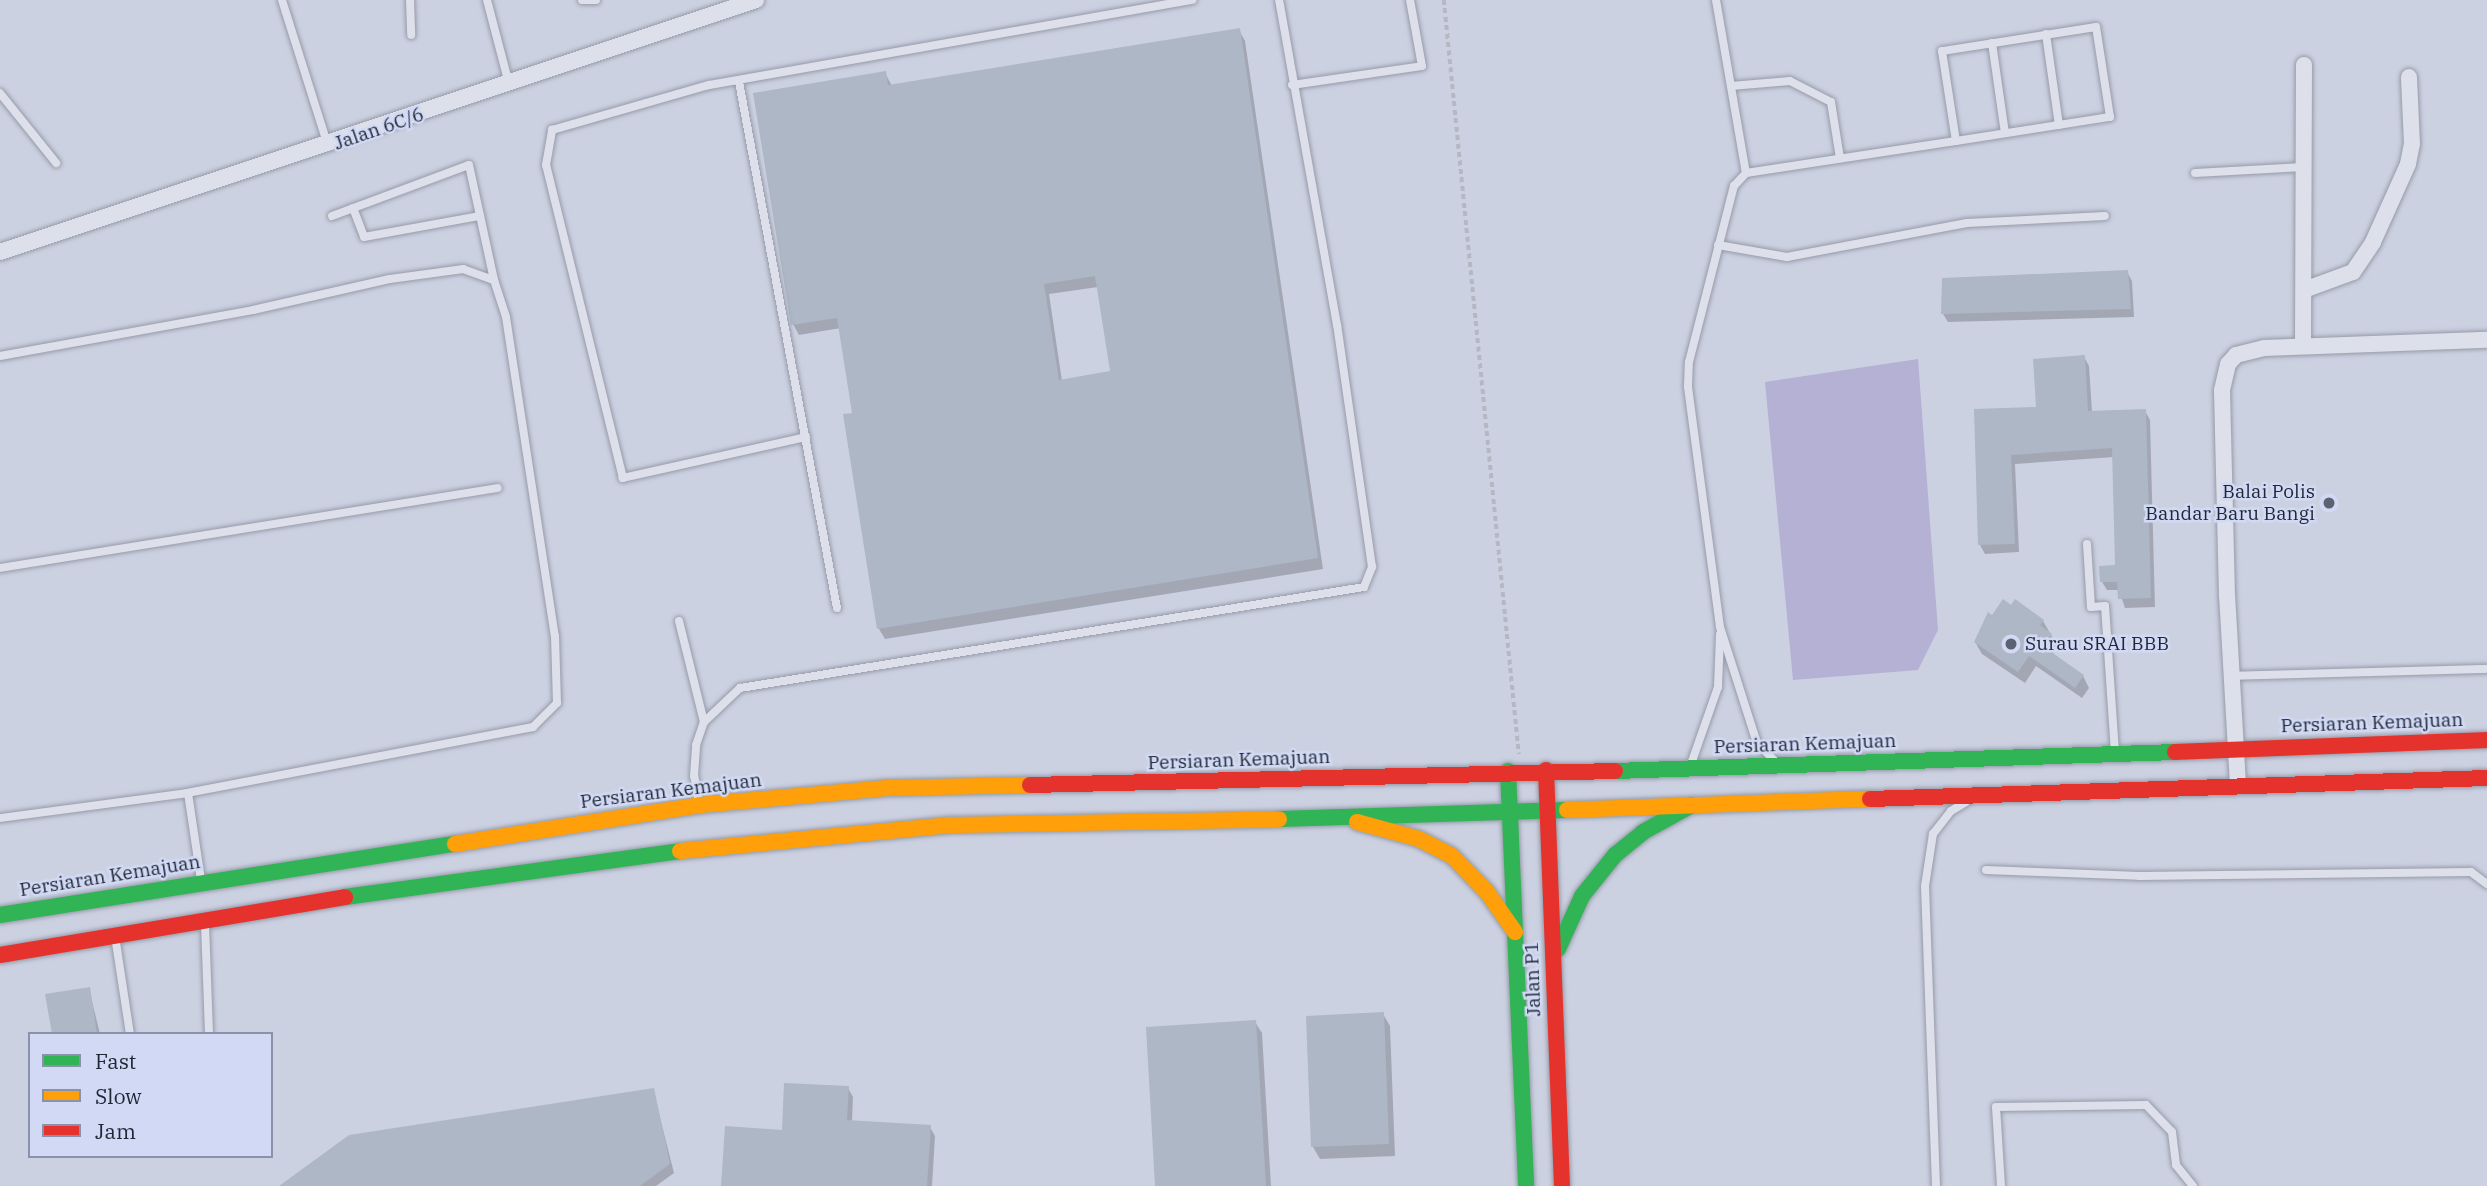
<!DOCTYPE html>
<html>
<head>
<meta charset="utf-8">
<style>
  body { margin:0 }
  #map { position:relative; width:2487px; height:1186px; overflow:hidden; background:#ccd1e2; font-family:"IBM Plex Serif",serif }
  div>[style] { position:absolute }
  .green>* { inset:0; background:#b4b1d4 }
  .shadow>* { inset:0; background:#0003 }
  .building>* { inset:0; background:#adb7c5 }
  .path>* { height:3.5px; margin-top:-1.75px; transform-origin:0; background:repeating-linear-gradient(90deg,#b4b8c3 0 5px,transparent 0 8.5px) }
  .roads { filter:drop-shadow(0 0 2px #959ba7) drop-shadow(0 0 2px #959ba7) }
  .lane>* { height:8px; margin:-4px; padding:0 4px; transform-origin:4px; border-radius:4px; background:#dde0ea }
  .street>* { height:16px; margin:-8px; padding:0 8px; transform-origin:8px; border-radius:8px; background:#dde0ea }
  .fast>* { height:16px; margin:-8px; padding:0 8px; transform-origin:8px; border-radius:8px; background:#30b455 }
  .slow>* { height:16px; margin:-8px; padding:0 8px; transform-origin:8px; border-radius:8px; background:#ff9f0a }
  .jam>* { height:16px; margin:-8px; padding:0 8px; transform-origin:8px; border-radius:8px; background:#e5322d }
  .dots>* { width:19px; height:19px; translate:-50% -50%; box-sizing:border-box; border:4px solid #d1d9f4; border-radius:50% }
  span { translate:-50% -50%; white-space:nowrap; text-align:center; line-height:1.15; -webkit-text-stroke:5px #d1d9f4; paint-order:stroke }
  .street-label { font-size:19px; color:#1e2835 }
  .poi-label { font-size:19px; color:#1e2835 }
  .right { translate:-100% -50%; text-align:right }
  .left { translate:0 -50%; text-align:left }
  .legend { position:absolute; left:28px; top:1032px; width:245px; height:126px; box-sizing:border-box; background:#d1d9f4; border:2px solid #8992a8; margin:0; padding:9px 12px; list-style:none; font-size:21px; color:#1e2835 }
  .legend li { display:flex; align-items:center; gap:14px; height:35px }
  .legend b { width:35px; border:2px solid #8992a8 }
</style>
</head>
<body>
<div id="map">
  <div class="green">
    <div style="clip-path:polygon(1918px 359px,1938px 630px,1918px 670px,1793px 680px,1765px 382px)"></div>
  </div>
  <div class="shadow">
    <div style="clip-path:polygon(evenodd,1239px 30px,1245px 41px,1323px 569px,885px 639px,879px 629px,845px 416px,854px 414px,841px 328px,799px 335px,793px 324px,885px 73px,892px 86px,1239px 30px,1098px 287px,1112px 373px,1062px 381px,1049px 294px,1098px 287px)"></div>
    <div style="clip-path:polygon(2127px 272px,2132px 281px,2134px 317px,1948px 322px,1943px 314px)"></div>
    <div style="clip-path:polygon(2084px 357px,2089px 366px,2092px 412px,2145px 411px,2150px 420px,2155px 607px,2125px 608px,2119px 590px,2107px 590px,2102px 582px,2117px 567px,2114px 457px,2015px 464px,2019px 552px,1985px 554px,1980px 545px,1976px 411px,2038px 408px)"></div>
    <div style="clip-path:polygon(1993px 617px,2043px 621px,2058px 647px,2052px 655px,2083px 676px,2089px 688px,2082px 698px,2036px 666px,2025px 683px,1982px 654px,1975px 642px)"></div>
    <div style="clip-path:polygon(89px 989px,100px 1034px,54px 1034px)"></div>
    <div style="clip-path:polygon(1383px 1014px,1390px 1026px,1395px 1156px,1320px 1159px,1313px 1147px)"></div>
    <div style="clip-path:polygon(1255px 1022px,1262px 1033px,1271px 1186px,1157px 1186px)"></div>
    <div style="clip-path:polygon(848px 1088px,853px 1097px,852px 1122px,930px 1127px,935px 1136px,932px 1186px,723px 1186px,784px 1131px)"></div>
    <div style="clip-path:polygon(653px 1090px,674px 1173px,656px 1186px,282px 1186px)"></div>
  </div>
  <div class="building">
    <div style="clip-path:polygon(evenodd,1240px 28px,1318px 558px,877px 629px,843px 414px,852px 413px,837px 318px,791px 325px,753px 93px,886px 71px,888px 85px,1240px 28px,1095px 276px,1110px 371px,1059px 380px,1044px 284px,1095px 276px)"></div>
    <div style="clip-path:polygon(2128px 270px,2131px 309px,1941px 314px,1942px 278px)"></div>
    <div style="clip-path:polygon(2085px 355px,2088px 411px,2146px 409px,2151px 598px,2118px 599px,2117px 582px,2100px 582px,2099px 566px,2115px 565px,2112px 448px,2011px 455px,2015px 544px,1978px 545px,1974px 409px,2036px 407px,2033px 359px)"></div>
    <div style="clip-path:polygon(2003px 599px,2011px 605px,2015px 599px,2044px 620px,2040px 625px,2052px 634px,2044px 647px,2084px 675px,2075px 688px,2029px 656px,2018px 672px,1974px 642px,1988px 612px,1992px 615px)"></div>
    <div style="clip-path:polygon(90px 987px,97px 1034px,52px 1034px,45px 994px)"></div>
    <div style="clip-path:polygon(1384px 1012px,1389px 1144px,1311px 1147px,1306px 1016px)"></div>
    <div style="clip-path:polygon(1256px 1020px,1266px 1186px,1155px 1186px,1146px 1027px)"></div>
    <div style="clip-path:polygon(784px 1083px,849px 1086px,847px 1120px,931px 1125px,927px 1186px,721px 1186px,725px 1126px,782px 1130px)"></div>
    <div style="clip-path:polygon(654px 1088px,670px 1164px,640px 1186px,279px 1186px,349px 1135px)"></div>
  </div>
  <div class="path">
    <div style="left:1444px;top:0;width:758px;rotate:84.32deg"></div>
  </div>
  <div class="roads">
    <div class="lane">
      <div style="left:282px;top:0;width:150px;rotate:72.5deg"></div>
      <div style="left:410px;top:0;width:35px;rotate:88deg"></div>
      <div style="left:487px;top:0;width:87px;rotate:75.3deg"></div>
      <div style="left:582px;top:0;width:14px"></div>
      <div style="left:1716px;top:0;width:176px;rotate:80.2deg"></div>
      <div style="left:2046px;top:34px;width:92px;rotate:81.9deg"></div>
      <div style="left:1992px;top:43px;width:91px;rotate:81.8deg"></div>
      <div style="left:739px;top:82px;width:535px;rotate:79.45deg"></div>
      <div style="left:1292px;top:85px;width:131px;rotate:-8.3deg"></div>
      <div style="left:1422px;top:66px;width:67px;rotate:-100.3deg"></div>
      <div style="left:1731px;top:86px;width:59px;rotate:-4.8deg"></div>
      <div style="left:1790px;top:81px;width:46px;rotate:27.1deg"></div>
      <div style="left:1831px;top:102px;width:57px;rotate:80.9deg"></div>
      <div style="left:0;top:93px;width:90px;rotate:51.3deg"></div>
      <div style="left:2195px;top:173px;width:109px;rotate:-3.2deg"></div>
      <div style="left:353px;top:208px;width:31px;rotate:69deg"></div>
      <div style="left:364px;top:237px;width:118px;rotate:-10.3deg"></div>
      <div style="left:332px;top:216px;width:146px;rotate:-20.4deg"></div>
      <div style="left:469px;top:165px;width:118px;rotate:77.7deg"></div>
      <div style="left:1718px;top:245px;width:70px;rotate:9.9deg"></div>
      <div style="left:1787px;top:257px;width:183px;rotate:-10.7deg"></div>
      <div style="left:1967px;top:223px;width:138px;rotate:-2.9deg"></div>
      <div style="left:0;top:356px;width:257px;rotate:-10.3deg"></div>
      <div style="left:253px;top:310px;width:140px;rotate:-12.8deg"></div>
      <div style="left:390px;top:279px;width:74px;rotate:-7.8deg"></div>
      <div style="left:463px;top:269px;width:33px;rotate:20deg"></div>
      <div style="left:494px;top:280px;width:39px;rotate:72deg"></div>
      <div style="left:506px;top:317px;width:323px;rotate:81.3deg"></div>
      <div style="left:555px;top:636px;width:67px;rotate:88.3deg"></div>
      <div style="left:557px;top:703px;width:34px;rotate:135deg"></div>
      <div style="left:533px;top:727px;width:351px;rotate:169.2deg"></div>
      <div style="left:188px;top:793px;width:190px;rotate:172.4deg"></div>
      <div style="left:806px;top:437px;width:188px;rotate:167.4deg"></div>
      <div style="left:623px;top:478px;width:322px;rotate:-103.8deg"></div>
      <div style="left:546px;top:165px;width:36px;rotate:-80deg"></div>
      <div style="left:552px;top:130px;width:163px;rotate:-16deg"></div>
      <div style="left:709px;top:85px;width:491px;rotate:-10deg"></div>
      <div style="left:2087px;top:544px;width:63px;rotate:86.4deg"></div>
      <div style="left:2091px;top:607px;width:14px;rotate:-4deg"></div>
      <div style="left:2105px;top:606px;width:147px;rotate:86.1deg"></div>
      <div style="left:0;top:568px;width:504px;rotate:-9.13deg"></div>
      <div style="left:679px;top:621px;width:104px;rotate:76.1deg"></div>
      <div style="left:2230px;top:676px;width:257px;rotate:-1.6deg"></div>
      <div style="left:1777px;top:763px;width:28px;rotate:-135deg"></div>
      <div style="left:1757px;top:743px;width:122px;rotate:-107.7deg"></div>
      <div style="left:1720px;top:627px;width:243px;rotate:-97.6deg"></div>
      <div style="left:1688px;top:386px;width:24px;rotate:-88deg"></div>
      <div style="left:1689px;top:362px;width:182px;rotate:-75.7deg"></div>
      <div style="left:1734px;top:186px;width:18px;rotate:-47deg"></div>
      <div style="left:1746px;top:173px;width:212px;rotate:-8.7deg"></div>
      <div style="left:1956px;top:141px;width:156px;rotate:-8.9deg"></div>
      <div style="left:2110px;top:117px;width:91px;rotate:-98.8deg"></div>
      <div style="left:2096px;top:27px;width:156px;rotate:171.1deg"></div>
      <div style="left:1942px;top:51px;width:91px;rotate:81.2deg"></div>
      <div style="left:1690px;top:767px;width:85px;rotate:-70.7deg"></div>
      <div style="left:1718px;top:687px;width:53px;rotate:-87.8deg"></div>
      <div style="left:188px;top:793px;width:88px;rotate:81.5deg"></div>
      <div style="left:699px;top:803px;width:27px;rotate:-100deg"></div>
      <div style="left:694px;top:776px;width:31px;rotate:-86deg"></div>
      <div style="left:696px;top:745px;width:24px;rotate:-71deg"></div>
      <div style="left:704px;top:722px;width:50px;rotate:-43.4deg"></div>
      <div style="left:740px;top:688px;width:632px;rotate:-9.19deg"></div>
      <div style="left:1364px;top:587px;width:22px;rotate:-68deg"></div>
      <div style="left:1372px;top:567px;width:245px;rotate:-98.2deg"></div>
      <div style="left:1337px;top:325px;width:330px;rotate:-100.1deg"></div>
      <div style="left:1986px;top:870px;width:153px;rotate:2.2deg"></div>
      <div style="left:2139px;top:876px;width:332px;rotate:-0.7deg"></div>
      <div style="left:2471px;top:872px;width:20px;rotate:37deg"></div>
      <div style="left:205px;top:924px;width:110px;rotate:87.9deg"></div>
      <div style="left:115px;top:936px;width:99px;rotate:81.3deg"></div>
      <div style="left:1936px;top:1186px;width:300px;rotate:-92.1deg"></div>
      <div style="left:1925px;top:886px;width:53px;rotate:-81.3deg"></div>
      <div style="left:1933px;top:834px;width:29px;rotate:-52deg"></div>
      <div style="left:1951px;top:811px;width:17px;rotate:-31deg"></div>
      <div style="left:2001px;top:1186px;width:79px;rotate:-93.6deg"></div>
      <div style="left:1996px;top:1107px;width:150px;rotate:-0.8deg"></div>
      <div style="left:2146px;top:1105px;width:37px;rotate:46deg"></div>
      <div style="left:2172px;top:1132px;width:33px;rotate:83deg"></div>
      <div style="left:2176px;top:1165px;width:27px;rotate:51deg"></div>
    </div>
    <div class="street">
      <div style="left:0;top:252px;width:797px;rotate:-18.43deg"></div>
      <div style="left:2304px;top:290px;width:52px;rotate:-20.2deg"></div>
      <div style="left:2353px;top:272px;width:36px;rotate:-56deg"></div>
      <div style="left:2373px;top:242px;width:85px;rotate:-65.8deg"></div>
      <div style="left:2408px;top:164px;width:20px;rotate:-79deg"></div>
      <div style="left:2412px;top:144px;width:67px;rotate:-92.6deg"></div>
      <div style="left:2303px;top:346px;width:281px;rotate:-89.8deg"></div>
      <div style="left:2238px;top:785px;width:189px;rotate:-93.3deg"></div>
      <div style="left:2227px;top:596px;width:206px;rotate:-91.4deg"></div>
      <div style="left:2222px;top:390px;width:27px;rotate:-77deg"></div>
      <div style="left:2228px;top:364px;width:12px;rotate:-48deg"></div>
      <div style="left:2236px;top:355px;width:29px;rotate:-14deg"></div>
      <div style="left:2264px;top:348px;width:223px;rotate:-2.1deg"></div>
    </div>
    <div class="fast">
      <div style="left:1508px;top:771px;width:415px;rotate:87.5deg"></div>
      <div style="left:1615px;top:771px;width:560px;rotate:-1.94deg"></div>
      <div style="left:1279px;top:819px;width:288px;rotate:-1.8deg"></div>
      <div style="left:345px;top:897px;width:338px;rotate:-7.8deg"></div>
      <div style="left:0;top:915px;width:461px;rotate:-8.9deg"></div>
      <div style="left:1558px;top:949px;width:58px;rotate:-65.6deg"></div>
      <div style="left:1582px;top:896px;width:53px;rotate:-51.2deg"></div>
      <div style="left:1615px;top:855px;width:36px;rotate:-39deg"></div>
      <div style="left:1643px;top:832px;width:56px;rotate:-28.9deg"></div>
    </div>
    <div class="slow">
      <div style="left:1567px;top:810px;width:303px;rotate:-2.1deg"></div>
      <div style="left:1357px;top:822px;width:64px;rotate:15.3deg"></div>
      <div style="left:1419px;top:839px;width:37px;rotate:27deg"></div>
      <div style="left:1452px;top:856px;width:50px;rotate:45.8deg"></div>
      <div style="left:1487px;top:892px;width:49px;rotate:55deg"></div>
      <div style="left:455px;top:844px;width:248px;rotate:-9deg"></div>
      <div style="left:700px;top:805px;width:188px;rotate:-5.2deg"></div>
      <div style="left:887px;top:788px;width:143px;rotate:-1.2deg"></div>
      <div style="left:680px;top:851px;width:272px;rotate:-5.5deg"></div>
      <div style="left:951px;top:825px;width:328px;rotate:-1deg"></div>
    </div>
    <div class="jam">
      <div style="left:2175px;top:752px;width:312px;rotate:-2.2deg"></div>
      <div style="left:1546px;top:770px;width:416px;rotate:87.8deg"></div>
      <div style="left:1030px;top:785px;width:585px;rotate:-1.37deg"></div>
      <div style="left:1870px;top:799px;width:617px;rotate:-1.95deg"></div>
      <div style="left:0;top:955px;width:350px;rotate:-9.5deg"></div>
    </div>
  </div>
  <div class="dots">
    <div style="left:2329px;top:503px;background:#5b6372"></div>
    <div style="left:2011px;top:644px;background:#5b6372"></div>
  </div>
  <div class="street-label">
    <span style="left:379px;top:129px;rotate:-19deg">Jalan 6C/6</span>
    <span style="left:2372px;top:723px;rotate:-2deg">Persiaran Kemajuan</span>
    <span style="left:1805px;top:744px;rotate:-2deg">Persiaran Kemajuan</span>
    <span style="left:1239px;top:760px;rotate:-2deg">Persiaran Kemajuan</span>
    <span style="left:671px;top:791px;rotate:-7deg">Persiaran Kemajuan</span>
    <span style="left:110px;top:876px;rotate:-9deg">Persiaran Kemajuan</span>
    <span style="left:1533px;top:979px;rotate:-92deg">Jalan P1</span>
  </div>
  <div class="poi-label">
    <span class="right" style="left:2315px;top:503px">Balai Polis<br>Bandar Baru Bangi</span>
    <span class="left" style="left:2025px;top:644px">Surau SRAI BBB</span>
  </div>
  <ul class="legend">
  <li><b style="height:9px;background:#30b455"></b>Fast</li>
  <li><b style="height:9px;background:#ff9f0a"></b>Slow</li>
  <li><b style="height:9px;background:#e5322d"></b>Jam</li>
  </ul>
</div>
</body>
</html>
